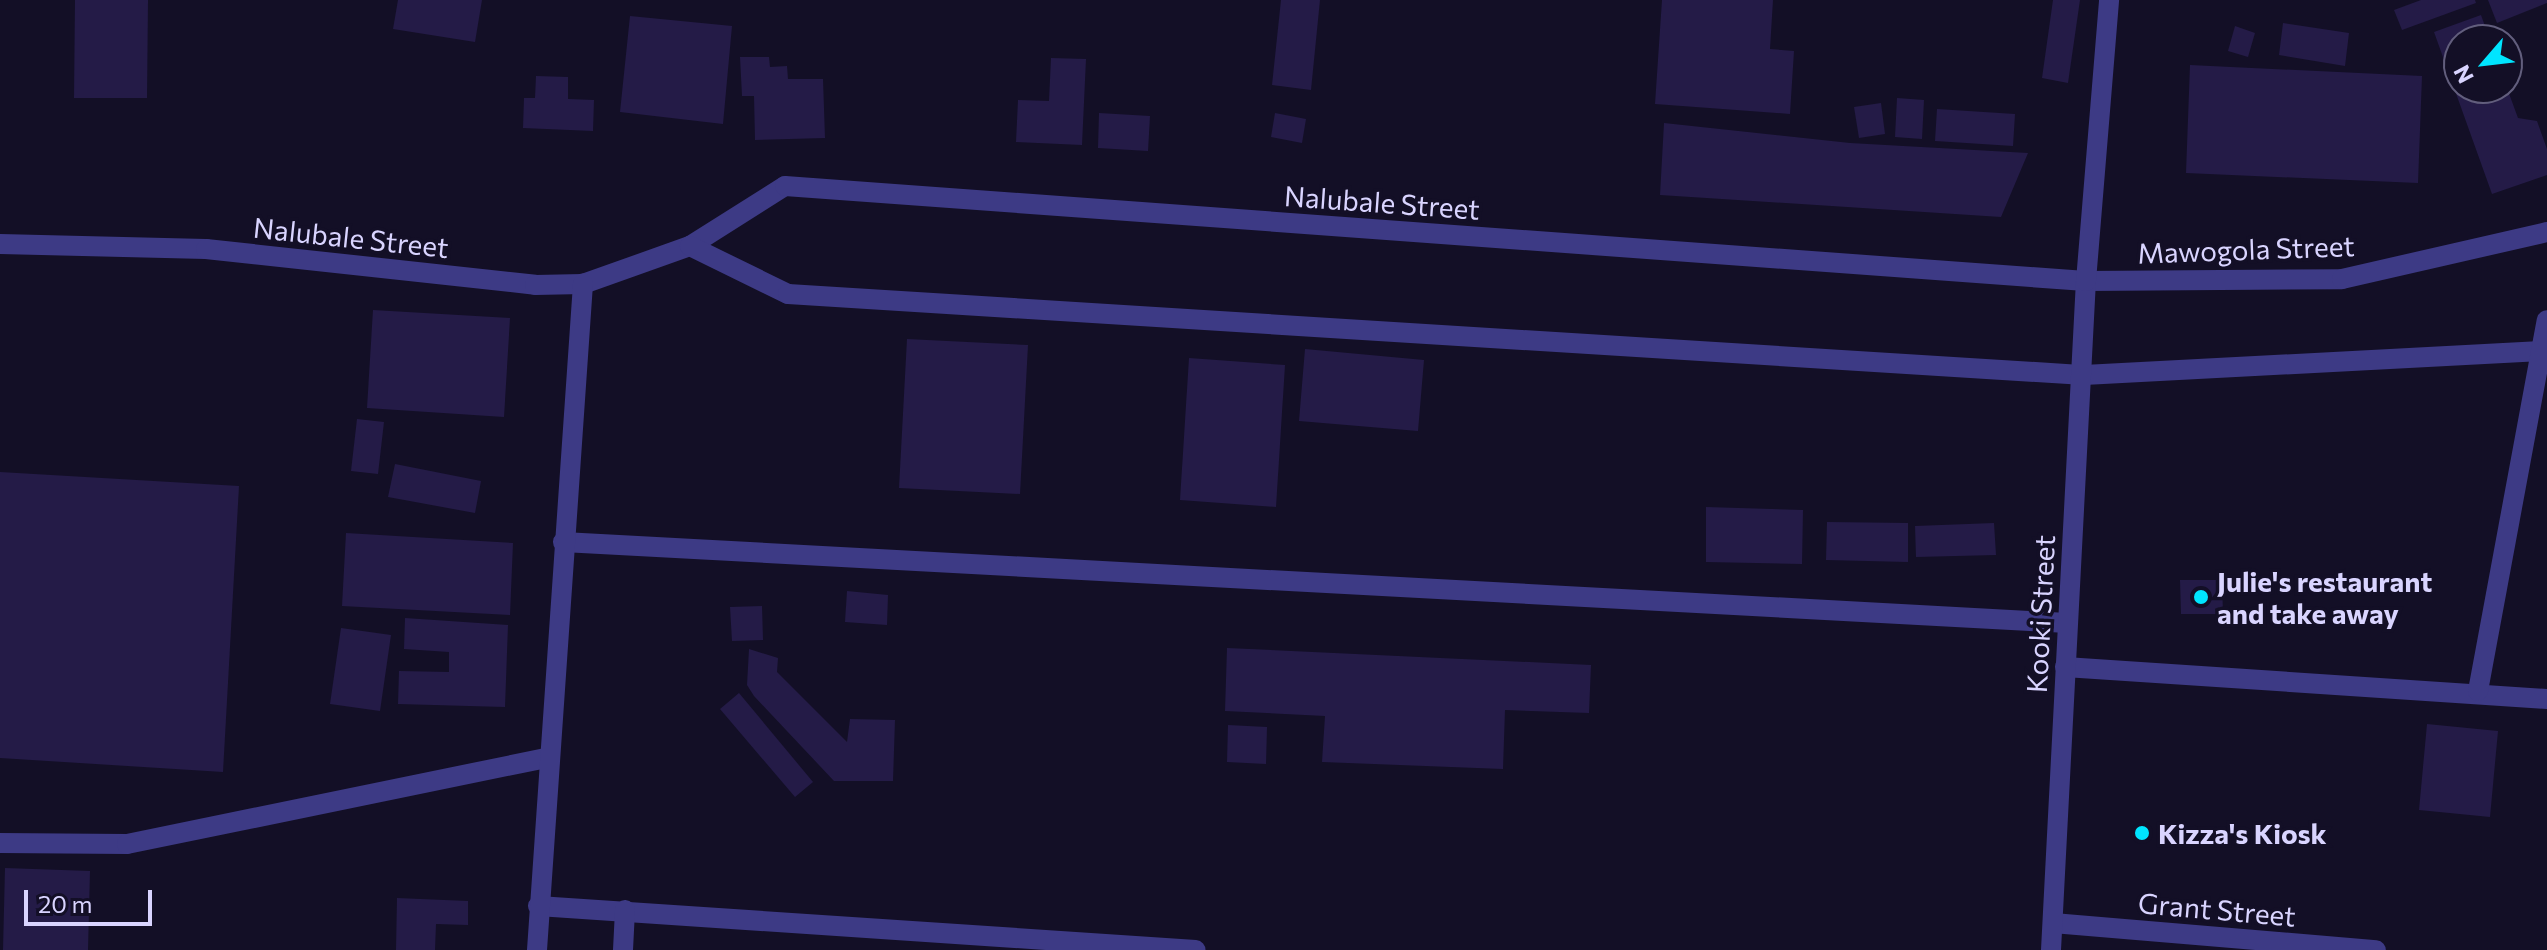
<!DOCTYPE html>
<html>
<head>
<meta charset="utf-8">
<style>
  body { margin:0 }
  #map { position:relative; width:2547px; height:950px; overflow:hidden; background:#130f26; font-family:Commissioner,sans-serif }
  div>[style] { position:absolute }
  .building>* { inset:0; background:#241b47 }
  .street>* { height:20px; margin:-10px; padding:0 10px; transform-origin:10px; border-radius:10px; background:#3d3a85 }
  .dots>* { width:22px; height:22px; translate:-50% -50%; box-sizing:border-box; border:4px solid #130f26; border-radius:50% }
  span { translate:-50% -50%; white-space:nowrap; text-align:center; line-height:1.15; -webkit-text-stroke:7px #130f26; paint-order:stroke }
  .street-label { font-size:28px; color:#d9d4ff }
  .poi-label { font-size:28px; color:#d9d4ff; font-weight:700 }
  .left { translate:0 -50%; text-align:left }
  .north { position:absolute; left:2443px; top:24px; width:80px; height:80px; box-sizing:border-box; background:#130f26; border:2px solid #625e7d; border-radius:50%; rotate:242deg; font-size:22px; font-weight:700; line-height:32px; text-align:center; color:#d9d4ff }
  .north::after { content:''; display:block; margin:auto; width:28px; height:36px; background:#00e5ff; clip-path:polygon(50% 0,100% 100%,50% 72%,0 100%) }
  .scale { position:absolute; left:24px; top:890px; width:128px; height:36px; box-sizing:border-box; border:4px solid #d9d4ff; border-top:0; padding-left:10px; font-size:24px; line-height:28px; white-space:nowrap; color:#d9d4ff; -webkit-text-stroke:6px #130f26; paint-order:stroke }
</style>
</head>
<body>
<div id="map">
  <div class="building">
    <div style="clip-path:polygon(75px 0,148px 0,147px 98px,74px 98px)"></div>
    <div style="clip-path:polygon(398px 0,482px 0,475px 42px,393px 29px)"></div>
    <div style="clip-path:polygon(1281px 0,1320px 0,1311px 90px,1272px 85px)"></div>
    <div style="clip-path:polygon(1662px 0,1773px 0,1770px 49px,1794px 51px,1790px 114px,1655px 104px)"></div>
    <div style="clip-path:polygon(2053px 0,2080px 0,2068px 83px,2042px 78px)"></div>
    <div style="clip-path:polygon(2421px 0,2475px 0,2476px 3px,2402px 30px,2394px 10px)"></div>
    <div style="clip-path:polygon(2488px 0,2547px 0,2547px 3px,2497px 23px)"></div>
    <div style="clip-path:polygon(2481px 15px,2490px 40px,2459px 40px,2459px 88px,2507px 88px,2518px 118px,2537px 121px,2547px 149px,2547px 175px,2492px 194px,2434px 32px)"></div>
    <div style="clip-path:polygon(630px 16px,732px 26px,723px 124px,620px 112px)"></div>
    <div style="clip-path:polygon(2283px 23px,2349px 33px,2345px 66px,2279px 55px)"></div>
    <div style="clip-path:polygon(2235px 26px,2255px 33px,2248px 57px,2228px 51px)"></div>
    <div style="clip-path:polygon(740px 57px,769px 57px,770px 67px,787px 66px,788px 79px,823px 79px,825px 138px,755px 140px,754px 96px,742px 96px)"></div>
    <div style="clip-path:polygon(1051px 58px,1086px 59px,1082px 145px,1016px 142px,1018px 100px,1049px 101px)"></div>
    <div style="clip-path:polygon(2190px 65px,2422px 76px,2418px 183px,2186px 173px)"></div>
    <div style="clip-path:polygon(536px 76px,568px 77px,568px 99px,594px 100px,593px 131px,523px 128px,524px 98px,535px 98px)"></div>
    <div style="clip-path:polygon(1897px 98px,1924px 100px,1922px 139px,1895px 137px)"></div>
    <div style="clip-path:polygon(1881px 103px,1885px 134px,1859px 138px,1854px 107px)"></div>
    <div style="clip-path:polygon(1937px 109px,2015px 114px,2013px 146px,1935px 141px)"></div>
    <div style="clip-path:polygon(1099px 113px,1150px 116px,1148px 151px,1098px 148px)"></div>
    <div style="clip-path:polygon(1275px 113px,1306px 119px,1302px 143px,1271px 137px)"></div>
    <div style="clip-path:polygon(1664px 123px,1850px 143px,2028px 153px,2001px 217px,1660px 195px)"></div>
    <div style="clip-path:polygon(373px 310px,510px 318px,504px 417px,367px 408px)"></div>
    <div style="clip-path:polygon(907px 339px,1028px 345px,1020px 494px,899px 488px)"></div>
    <div style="clip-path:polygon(1305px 349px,1424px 360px,1418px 431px,1299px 421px)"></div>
    <div style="clip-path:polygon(1189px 358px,1285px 365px,1276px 507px,1180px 500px)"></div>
    <div style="clip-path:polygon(357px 419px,384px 422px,378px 474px,351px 471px)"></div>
    <div style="clip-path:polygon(395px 464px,481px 481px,475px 513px,388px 497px)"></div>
    <div style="clip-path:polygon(0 472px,239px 486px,223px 772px,0 758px)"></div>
    <div style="clip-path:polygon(1706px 507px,1803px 510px,1802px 564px,1706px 562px)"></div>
    <div style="clip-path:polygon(1827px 522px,1908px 523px,1908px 562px,1826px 560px)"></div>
    <div style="clip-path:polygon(1994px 523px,1996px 555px,1916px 557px,1915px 526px)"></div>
    <div style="clip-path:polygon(346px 533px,513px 543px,510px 615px,342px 606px)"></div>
    <div style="clip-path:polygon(2180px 580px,2222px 580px,2223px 614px,2181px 614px)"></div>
    <div style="clip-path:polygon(847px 591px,888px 595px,887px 625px,845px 622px)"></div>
    <div style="clip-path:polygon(762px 606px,763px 640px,732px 641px,730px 607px)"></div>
    <div style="clip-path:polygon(405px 618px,508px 625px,505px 707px,398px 704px,399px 671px,449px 672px,449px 652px,404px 649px)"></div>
    <div style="clip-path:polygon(341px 628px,391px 635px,380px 711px,330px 704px)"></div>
    <div style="clip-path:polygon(1227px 648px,1591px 665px,1589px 713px,1505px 710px,1503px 769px,1322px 762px,1325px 716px,1225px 711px)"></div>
    <div style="clip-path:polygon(749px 649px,778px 658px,777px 672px,847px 742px,850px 719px,895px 720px,893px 781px,834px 781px,754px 696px,747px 685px)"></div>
    <div style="clip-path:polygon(739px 693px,813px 782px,795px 797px,720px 709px)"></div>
    <div style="clip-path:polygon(2427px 724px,2498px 731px,2490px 817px,2419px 810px)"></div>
    <div style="clip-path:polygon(1228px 725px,1267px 727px,1266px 764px,1227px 762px)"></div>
    <div style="clip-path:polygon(5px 868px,90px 871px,88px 950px,3px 950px)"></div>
    <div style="clip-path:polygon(397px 898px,468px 901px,468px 925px,436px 924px,435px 950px,396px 950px)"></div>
  </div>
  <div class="street">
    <div style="left:0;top:244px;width:206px;rotate:1.4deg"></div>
    <div style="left:206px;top:249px;width:331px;rotate:6.2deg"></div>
    <div style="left:535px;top:285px;width:48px;rotate:-1.2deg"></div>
    <div style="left:583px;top:284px;width:114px;rotate:-19.6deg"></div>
    <div style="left:690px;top:246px;width:112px;rotate:-32.3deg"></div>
    <div style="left:785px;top:186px;width:1304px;rotate:4.18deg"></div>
    <div style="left:2086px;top:281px;width:256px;rotate:-0.4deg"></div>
    <div style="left:2342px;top:279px;width:210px;rotate:-12.9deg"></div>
    <div style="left:690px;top:246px;width:109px;rotate:26.1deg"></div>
    <div style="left:788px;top:294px;width:1299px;rotate:3.58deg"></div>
    <div style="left:2084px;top:375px;width:458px;rotate:-3deg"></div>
    <div style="left:563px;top:542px;width:1506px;rotate:3.08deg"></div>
    <div style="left:2065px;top:667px;width:483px;rotate:3.8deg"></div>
    <div style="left:2478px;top:691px;width:377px;rotate:-79.5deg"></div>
    <div style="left:0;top:843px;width:127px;rotate:0.5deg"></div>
    <div style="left:127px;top:844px;width:431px;rotate:-11.6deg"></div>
    <div style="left:538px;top:906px;width:659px;rotate:3.83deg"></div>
    <div style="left:2053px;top:923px;width:324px;rotate:4.8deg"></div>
    <div style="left:537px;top:950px;width:668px;rotate:-86.05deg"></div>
    <div style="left:623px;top:950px;width:40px;rotate:-87.1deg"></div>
    <div style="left:2051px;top:950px;width:670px;rotate:-87.01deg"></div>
    <div style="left:2086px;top:281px;width:282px;rotate:-85.3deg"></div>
  </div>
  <div class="dots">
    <div style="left:2201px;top:597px;background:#00e5ff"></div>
    <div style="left:2142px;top:833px;background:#00e5ff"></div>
  </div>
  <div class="street-label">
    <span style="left:1382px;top:202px;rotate:4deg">Nalubale Street</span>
    <span style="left:351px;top:237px;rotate:6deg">Nalubale Street</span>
    <span style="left:2246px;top:249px;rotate:-2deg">Mawogola Street</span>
    <span style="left:2040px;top:614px;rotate:-87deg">Kooki Street</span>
    <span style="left:2217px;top:909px;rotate:5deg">Grant Street</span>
  </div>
  <div class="poi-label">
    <span class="left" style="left:2217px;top:597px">Julie's restaurant<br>and take away</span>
    <span class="left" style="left:2158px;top:833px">Kizza's Kiosk</span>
  </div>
  <div class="north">N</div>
  <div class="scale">20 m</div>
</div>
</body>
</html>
